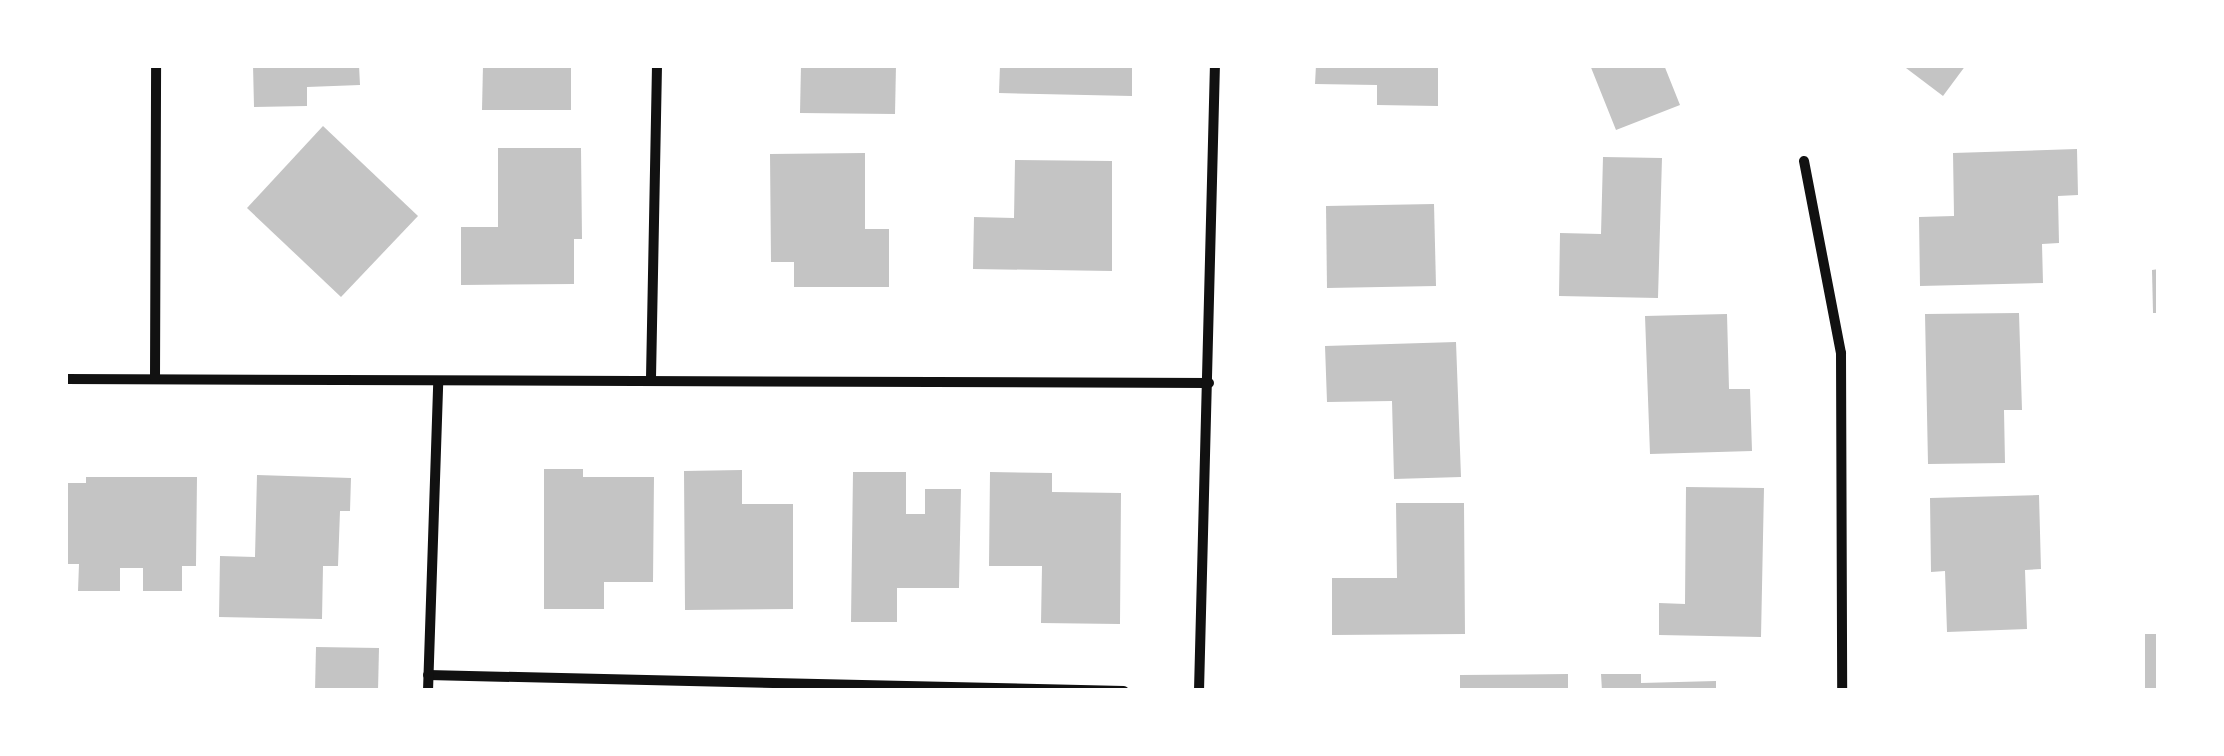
<!DOCTYPE html>
<html>
<head>
<meta charset="utf-8">
<style>
  body { margin:0 }
  #map { position:relative; width:2224px; height:756px; overflow:hidden; background:#fff; font-family:Barlow,sans-serif }
  div>[style] { position:absolute }
  .building>* { inset:0; background:#c4c4c4 }
  .minor>* { height:10px; margin:-5px; padding:0 5px; transform-origin:5px; border-radius:5px; background:#111 }
  span { translate:-50% -50%; white-space:nowrap; text-align:center; line-height:1.15; -webkit-text-stroke:10px #fff; paint-order:stroke }
  .frame { position:absolute; inset:0; border:68px solid #fff; pointer-events:none }
</style>
</head>
<body>
<div id="map">
  <div class="building">
    <div style="clip-path:polygon(253px 65px,359px 65px,360px 85px,307px 87px,307px 106px,254px 107px)"></div>
    <div style="clip-path:polygon(483px 65px,571px 65px,571px 110px,482px 110px)"></div>
    <div style="clip-path:polygon(801px 65px,896px 65px,895px 114px,800px 113px)"></div>
    <div style="clip-path:polygon(1000px 65px,1132px 65px,1132px 96px,999px 93px)"></div>
    <div style="clip-path:polygon(1316px 65px,1438px 65px,1438px 106px,1377px 105px,1377px 85px,1315px 84px)"></div>
    <div style="clip-path:polygon(1590px 65px,1664px 65px,1680px 105px,1616px 130px)"></div>
    <div style="clip-path:polygon(1902px 65px,1966px 65px,1943px 96px)"></div>
    <div style="clip-path:polygon(323px 126px,418px 216px,341px 297px,247px 208px)"></div>
    <div style="clip-path:polygon(498px 148px,581px 148px,582px 239px,574px 239px,574px 284px,461px 285px,461px 227px,498px 227px)"></div>
    <div style="clip-path:polygon(2077px 149px,2078px 195px,2058px 196px,2059px 243px,2042px 244px,2043px 283px,1920px 286px,1919px 217px,1954px 216px,1953px 153px)"></div>
    <div style="clip-path:polygon(865px 153px,865px 229px,889px 229px,889px 287px,794px 287px,794px 262px,771px 262px,770px 154px)"></div>
    <div style="clip-path:polygon(1603px 157px,1662px 158px,1658px 298px,1559px 296px,1560px 233px,1601px 234px)"></div>
    <div style="clip-path:polygon(1015px 160px,1112px 161px,1112px 271px,973px 269px,974px 217px,1014px 218px)"></div>
    <div style="clip-path:polygon(1434px 204px,1436px 286px,1327px 288px,1326px 206px)"></div>
    <div style="clip-path:polygon(2159px 269px,2159px 313px,2153px 313px,2152px 270px)"></div>
    <div style="clip-path:polygon(2019px 313px,2022px 410px,2004px 410px,2005px 463px,1928px 464px,1925px 314px)"></div>
    <div style="clip-path:polygon(1727px 314px,1729px 389px,1750px 389px,1752px 451px,1650px 454px,1645px 316px)"></div>
    <div style="clip-path:polygon(1456px 342px,1461px 477px,1394px 479px,1392px 401px,1327px 402px,1325px 346px)"></div>
    <div style="clip-path:polygon(544px 469px,583px 469px,583px 477px,654px 477px,653px 582px,604px 582px,604px 609px,544px 609px)"></div>
    <div style="clip-path:polygon(742px 470px,742px 504px,793px 504px,793px 609px,685px 610px,684px 471px)"></div>
    <div style="clip-path:polygon(853px 472px,906px 472px,906px 514px,925px 514px,925px 489px,961px 489px,959px 588px,897px 588px,897px 622px,851px 622px)"></div>
    <div style="clip-path:polygon(990px 472px,1052px 473px,1052px 492px,1121px 493px,1120px 624px,1041px 623px,1042px 566px,989px 566px)"></div>
    <div style="clip-path:polygon(257px 475px,351px 478px,350px 511px,340px 511px,338px 566px,323px 566px,322px 619px,219px 617px,220px 556px,255px 557px)"></div>
    <div style="clip-path:polygon(86px 477px,197px 477px,196px 566px,182px 566px,182px 591px,143px 591px,143px 568px,120px 568px,120px 591px,78px 591px,79px 564px,65px 564px,65px 483px,86px 483px)"></div>
    <div style="clip-path:polygon(1686px 487px,1764px 488px,1761px 637px,1659px 635px,1659px 603px,1685px 604px)"></div>
    <div style="clip-path:polygon(2039px 495px,2041px 569px,2025px 570px,2027px 629px,1947px 632px,1945px 571px,1931px 572px,1930px 498px)"></div>
    <div style="clip-path:polygon(1396px 503px,1464px 503px,1465px 634px,1332px 635px,1332px 578px,1397px 578px)"></div>
    <div style="clip-path:polygon(2145px 634px,2159px 634px,2159px 691px,2145px 691px)"></div>
    <div style="clip-path:polygon(316px 647px,379px 648px,378px 691px,315px 691px)"></div>
    <div style="clip-path:polygon(1568px 674px,1568px 691px,1460px 691px,1460px 675px)"></div>
    <div style="clip-path:polygon(1601px 674px,1641px 674px,1641px 683px,1716px 681px,1716px 691px,1602px 691px)"></div>
  </div>
  <div class="minor">
    <div style="left:1804px;top:161px;width:196px;rotate:79.1deg"></div>
    <div style="left:1841px;top:353px;width:338px;rotate:89.8deg"></div>
    <div style="left:651px;top:378px;width:313px;rotate:-88.9deg"></div>
    <div style="left:65px;top:379px;width:1144px;rotate:0.2deg"></div>
    <div style="left:155px;top:379px;width:314px;rotate:-89.8deg"></div>
    <div style="left:428px;top:675px;width:696px;rotate:1.32deg"></div>
    <div style="left:428px;top:691px;width:309px;rotate:-88.1deg"></div>
    <div style="left:1199px;top:691px;width:626px;rotate:-88.54deg"></div>
  </div>
  <div class="frame"></div>
</div>
</body>
</html>
